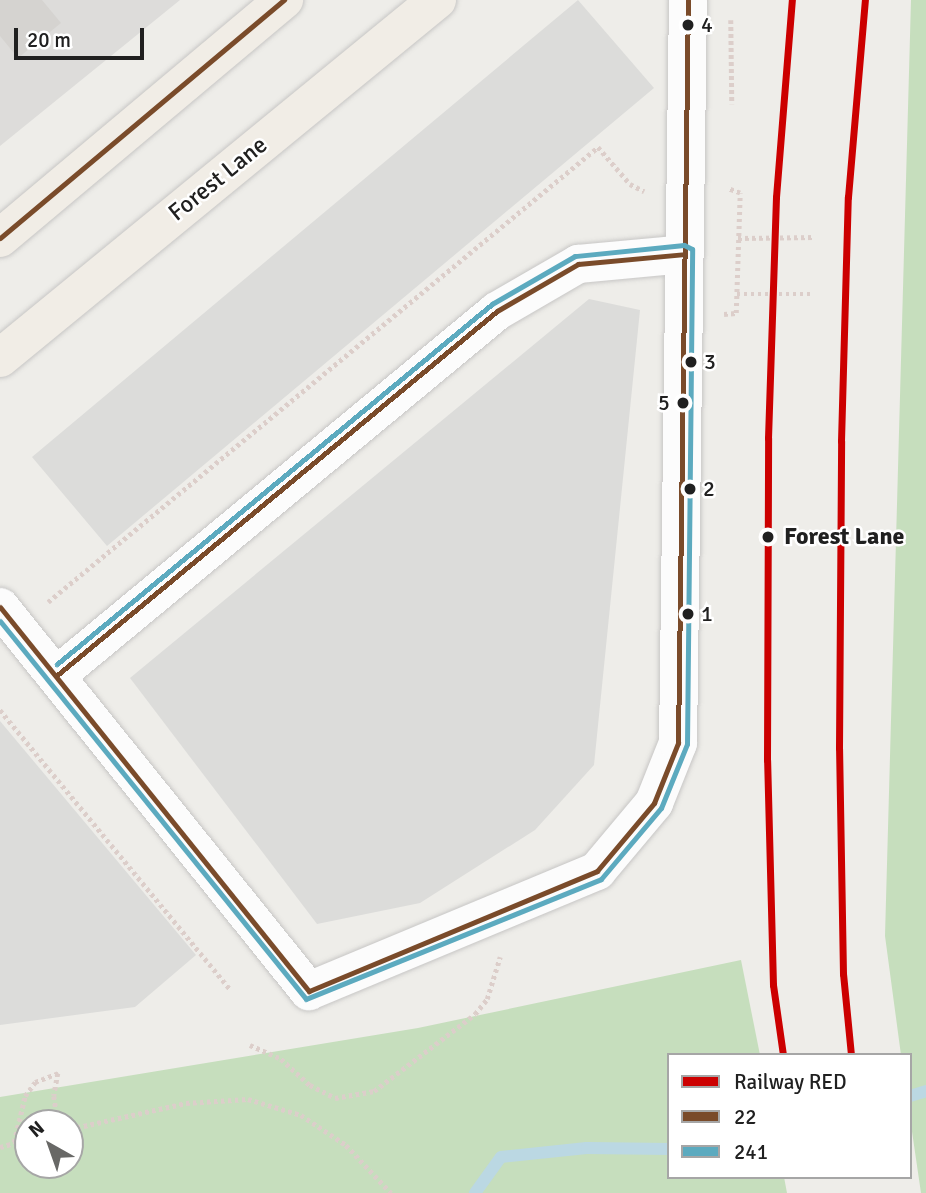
<!DOCTYPE html>
<html>
<head>
<meta charset="utf-8">
<style>
  body { margin:0 }
  #map { position:relative; width:926px; height:1193px; overflow:hidden; background:#eeede9; font-family:Signika,sans-serif }
  div>[style] { position:absolute }
  .residential>* { inset:0; background:#dddcda }
  .religious>* { inset:0; background:#dcdcda }
  .forest>* { inset:0; background:#c6debd }
  .stream>* { height:12px; margin:-6px; padding:0 6px; transform-origin:6px; border-radius:6px; background:#bbd8e3 }
  .building>* { inset:0; background:#d5d3d0 }
  .path>* { height:4.5px; margin-top:-2.25px; transform-origin:0; background:repeating-linear-gradient(90deg,#dcceca 0 3.5px,transparent 0 7px) }
  .roads { filter:drop-shadow(0 0 2px #c7c6c5) drop-shadow(0 0 2px #c7c6c5) }
  .minor>* { height:38px; margin:-19px; padding:0 19px; transform-origin:19px; border-radius:19px; background:#fcfcfc }
  .major>* { height:38px; margin:-19px; padding:0 19px; transform-origin:19px; border-radius:19px; background:#f1ede6 }
  .bus-1>* { height:5px; margin:-2.5px; padding:0 2.5px; transform-origin:2.5px; border-radius:2.5px; background:#7a4b2a }
  .bus-2>* { height:5px; margin:-2.5px; padding:0 2.5px; transform-origin:2.5px; border-radius:2.5px; background:#5caabf }
  .rail-1>* { height:7px; margin:-3.5px; padding:0 3.5px; transform-origin:3.5px; border-radius:3.5px; background:#c00 }
  .dots>* { width:19px; height:19px; translate:-50% -50%; box-sizing:border-box; border:4px solid #fff; border-radius:50% }
  span { translate:-50% -50%; white-space:nowrap; text-align:center; line-height:1.15; -webkit-text-stroke:5px #fff; paint-order:stroke }
  .bus-label { font-size:22px; color:#202020 }
  .left { translate:0 -50%; text-align:left }
  .right { translate:-100% -50%; text-align:right }
  .street-label { font-size:24px; color:#202020 }
  .stop-label { font-size:24px; color:#202020; font-weight:700 }
  .legend { position:absolute; left:667px; top:1053px; width:245px; height:126px; box-sizing:border-box; background:#fff; border:2px solid #a6a6a6; margin:0; padding:9px 12px; list-style:none; font-size:21px; color:#202020 }
  .legend li { display:flex; align-items:center; gap:14px; height:35px }
  .legend b { width:35px; border:2px solid #a6a6a6 }
  .north { position:absolute; left:14px; top:1109px; width:70px; height:70px; box-sizing:border-box; background:#fff; border:2px solid #a6a6a6; border-radius:50%; rotate:320deg; font-size:19px; font-weight:700; line-height:28px; text-align:center; color:#202020 }
  .north::after { content:''; display:block; margin:auto; width:24px; height:32px; background:#686866; clip-path:polygon(50% 0,100% 100%,50% 72%,0 100%) }
  .scale { position:absolute; left:14px; top:28px; width:130px; height:32px; box-sizing:border-box; border:4px solid #202020; border-top:0; padding-left:9px; font-size:21px; line-height:24px; white-space:nowrap; color:#202020; -webkit-text-stroke:5px #fff; paint-order:stroke }
</style>
</head>
<body>
<div id="map">
  <div class="residential">
    <div style="clip-path:polygon(0 0,180px 0,0 146px)"></div>
  </div>
  <div class="religious">
    <div style="clip-path:polygon(578px 0,654px 88px,107px 546px,32px 457px)"></div>
    <div style="clip-path:polygon(589px 299px,640px 310px,594px 765px,535px 830px,420px 903px,317px 924px,130px 678px)"></div>
    <div style="clip-path:polygon(0 721px,196px 955px,135px 1007px,0 1025px)"></div>
  </div>
  <div class="forest">
    <div style="clip-path:polygon(911px 0,926px 0,926px 1193px,921px 1193px,910px 1118px,910px 1055px,901px 1055px,885px 936px)"></div>
    <div style="clip-path:polygon(evenodd,741px 960px,760px 1055px,669px 1055px,669px 1177px,784px 1177px,787px 1193px,0 1193px,0 1097px,418px 1028px,741px 960px,28px 1123px,70px 1123px,70px 1165px,28px 1165px,28px 1123px)"></div>
  </div>
  <div class="stream">
    <div style="left:910px;top:1096px;width:17px;rotate:-17deg"></div>
    <div style="left:475px;top:1193px;width:44px;rotate:-54.2deg"></div>
    <div style="left:501px;top:1157px;width:86px;rotate:-6deg"></div>
    <div style="left:587px;top:1148px;width:82px;rotate:0.7deg"></div>
  </div>
  <div class="building">
    <div style="clip-path:polygon(0 0,42px 0,61px 23px,18px 58px,0 36px)"></div>
  </div>
  <div class="path">
    <div style="left:731px;top:20px;width:84px;rotate:89.3deg"></div>
    <div style="left:738px;top:238px;width:77px;rotate:-0.7deg"></div>
    <div style="left:737px;top:294px;width:75px"></div>
    <div style="left:724px;top:314px;width:12px;rotate:-5deg"></div>
    <div style="left:736px;top:313px;width:120px;rotate:-88.1deg"></div>
    <div style="left:740px;top:193px;width:12px;rotate:-160deg"></div>
    <div style="left:48px;top:602px;width:714px;rotate:-39.6deg"></div>
    <div style="left:598px;top:147px;width:49px;rotate:49.1deg"></div>
    <div style="left:630px;top:184px;width:16px;rotate:27deg"></div>
    <div style="left:0;top:710px;width:362px;rotate:50.5deg"></div>
    <div style="left:250px;top:1045px;width:34px;rotate:24deg"></div>
    <div style="left:281px;top:1059px;width:39px;rotate:42deg"></div>
    <div style="left:310px;top:1085px;width:28px;rotate:27deg"></div>
    <div style="left:335px;top:1098px;width:40px;rotate:-10deg"></div>
    <div style="left:374px;top:1091px;width:127px;rotate:-37.3deg"></div>
    <div style="left:475px;top:1014px;width:19px;rotate:-51deg"></div>
    <div style="left:487px;top:999px;width:44px;rotate:-72.8deg"></div>
    <div style="left:58px;top:1073px;width:23px;rotate:100deg"></div>
    <div style="left:54px;top:1096px;width:27px;rotate:82deg"></div>
    <div style="left:70px;top:1129px;width:119px;rotate:-12.6deg"></div>
    <div style="left:186px;top:1103px;width:62px;rotate:-3.7deg"></div>
    <div style="left:248px;top:1099px;width:55px;rotate:16.8deg"></div>
    <div style="left:301px;top:1115px;width:54px;rotate:33.7deg"></div>
    <div style="left:346px;top:1145px;width:66px;rotate:46.8deg"></div>
    <div style="left:14px;top:1142px;width:47px;rotate:-76.6deg"></div>
    <div style="left:25px;top:1096px;width:17px;rotate:-54deg"></div>
    <div style="left:35px;top:1082px;width:25px;rotate:-21deg"></div>
    <div style="left:0;top:1147px;width:29px;rotate:-16deg"></div>
  </div>
  <div class="roads">
    <div class="minor">
      <div style="left:0;top:607px;width:493px;rotate:51.2deg"></div>
      <div style="left:309px;top:991px;width:312px;rotate:-22.6deg"></div>
      <div style="left:597px;top:871px;width:89px;rotate:-50deg"></div>
      <div style="left:654px;top:803px;width:65px;rotate:-68.2deg"></div>
      <div style="left:678px;top:743px;width:743px;rotate:-89.23deg"></div>
      <div style="left:56px;top:676px;width:572px;rotate:-39.61deg"></div>
      <div style="left:497px;top:311px;width:94px;rotate:-30.1deg"></div>
      <div style="left:578px;top:264px;width:107px;rotate:-5.3deg"></div>
    </div>
    <div class="major">
      <div style="left:0;top:238px;width:371px;rotate:-40deg"></div>
      <div style="left:0;top:358px;width:565px;rotate:-39.33deg"></div>
    </div>
  </div>
  <div class="bus-1">
    <div style="left:0;top:238px;width:371px;rotate:-40deg"></div>
    <div style="left:0;top:607px;width:493px;rotate:51.2deg"></div>
    <div style="left:56px;top:676px;width:572px;rotate:-39.61deg"></div>
    <div style="left:497px;top:311px;width:94px;rotate:-30.1deg"></div>
    <div style="left:578px;top:264px;width:107px;rotate:-5.3deg"></div>
    <div style="left:309px;top:991px;width:312px;rotate:-22.6deg"></div>
    <div style="left:597px;top:871px;width:89px;rotate:-50deg"></div>
    <div style="left:654px;top:803px;width:65px;rotate:-68.2deg"></div>
    <div style="left:678px;top:743px;width:743px;rotate:-89.23deg"></div>
  </div>
  <div class="bus-2">
    <div style="left:0;top:621px;width:486px;rotate:51deg"></div>
    <div style="left:306px;top:999px;width:318px;rotate:-22.1deg"></div>
    <div style="left:601px;top:879px;width:93px;rotate:-49.8deg"></div>
    <div style="left:661px;top:808px;width:69px;rotate:-67.9deg"></div>
    <div style="left:687px;top:744px;width:495px;rotate:-89.4deg"></div>
    <div style="left:692px;top:249px;width:9px;rotate:-153deg"></div>
    <div style="left:684px;top:245px;width:110px;rotate:174.2deg"></div>
    <div style="left:575px;top:256px;width:96px;rotate:150deg"></div>
    <div style="left:492px;top:304px;width:565px;rotate:140.39deg"></div>
  </div>
  <div class="rail-1">
    <div style="left:783px;top:1055px;width:71px;rotate:-98.1deg"></div>
    <div style="left:773px;top:985px;width:225px;rotate:-91.5deg"></div>
    <div style="left:767px;top:760px;width:322px;rotate:-89.8deg"></div>
    <div style="left:768px;top:438px;width:241px;rotate:-88.1deg"></div>
    <div style="left:776px;top:197px;width:198px;rotate:-85.4deg"></div>
    <div style="left:851px;top:1055px;width:81px;rotate:-95.6deg"></div>
    <div style="left:843px;top:974px;width:226px;rotate:-91deg"></div>
    <div style="left:839px;top:748px;width:307px;rotate:-89.6deg"></div>
    <div style="left:841px;top:441px;width:244px;rotate:-88.4deg"></div>
    <div style="left:848px;top:197px;width:198px;rotate:-85.1deg"></div>
  </div>
  <div class="dots">
    <div style="left:688px;top:25px;background:#202020"></div>
    <div style="left:691px;top:362px;background:#202020"></div>
    <div style="left:683px;top:403px;background:#202020"></div>
    <div style="left:690px;top:489px;background:#202020"></div>
    <div style="left:768px;top:537px;background:#202020"></div>
    <div style="left:688px;top:614px;background:#202020"></div>
  </div>
  <div class="bus-label">
    <span class="left" style="left:701px;top:25px">4</span>
    <span class="left" style="left:704px;top:362px">3</span>
    <span class="right" style="left:670px;top:403px">5</span>
    <span class="left" style="left:703px;top:489px">2</span>
    <span class="left" style="left:701px;top:614px">1</span>
  </div>
  <div class="street-label">
    <span style="left:218px;top:179px;rotate:-39deg">Forest Lane</span>
  </div>
  <div class="stop-label">
    <span class="left" style="left:784px;top:537px">Forest Lane</span>
  </div>
  <ul class="legend">
  <li><b style="height:9px;background:#c00"></b>Railway RED</li>
  <li><b style="height:9px;background:#7a4b2a"></b>22</li>
  <li><b style="height:9px;background:#5caabf"></b>241</li>
  </ul>
  <div class="north">N</div>
  <div class="scale">20 m</div>
</div>
</body>
</html>
